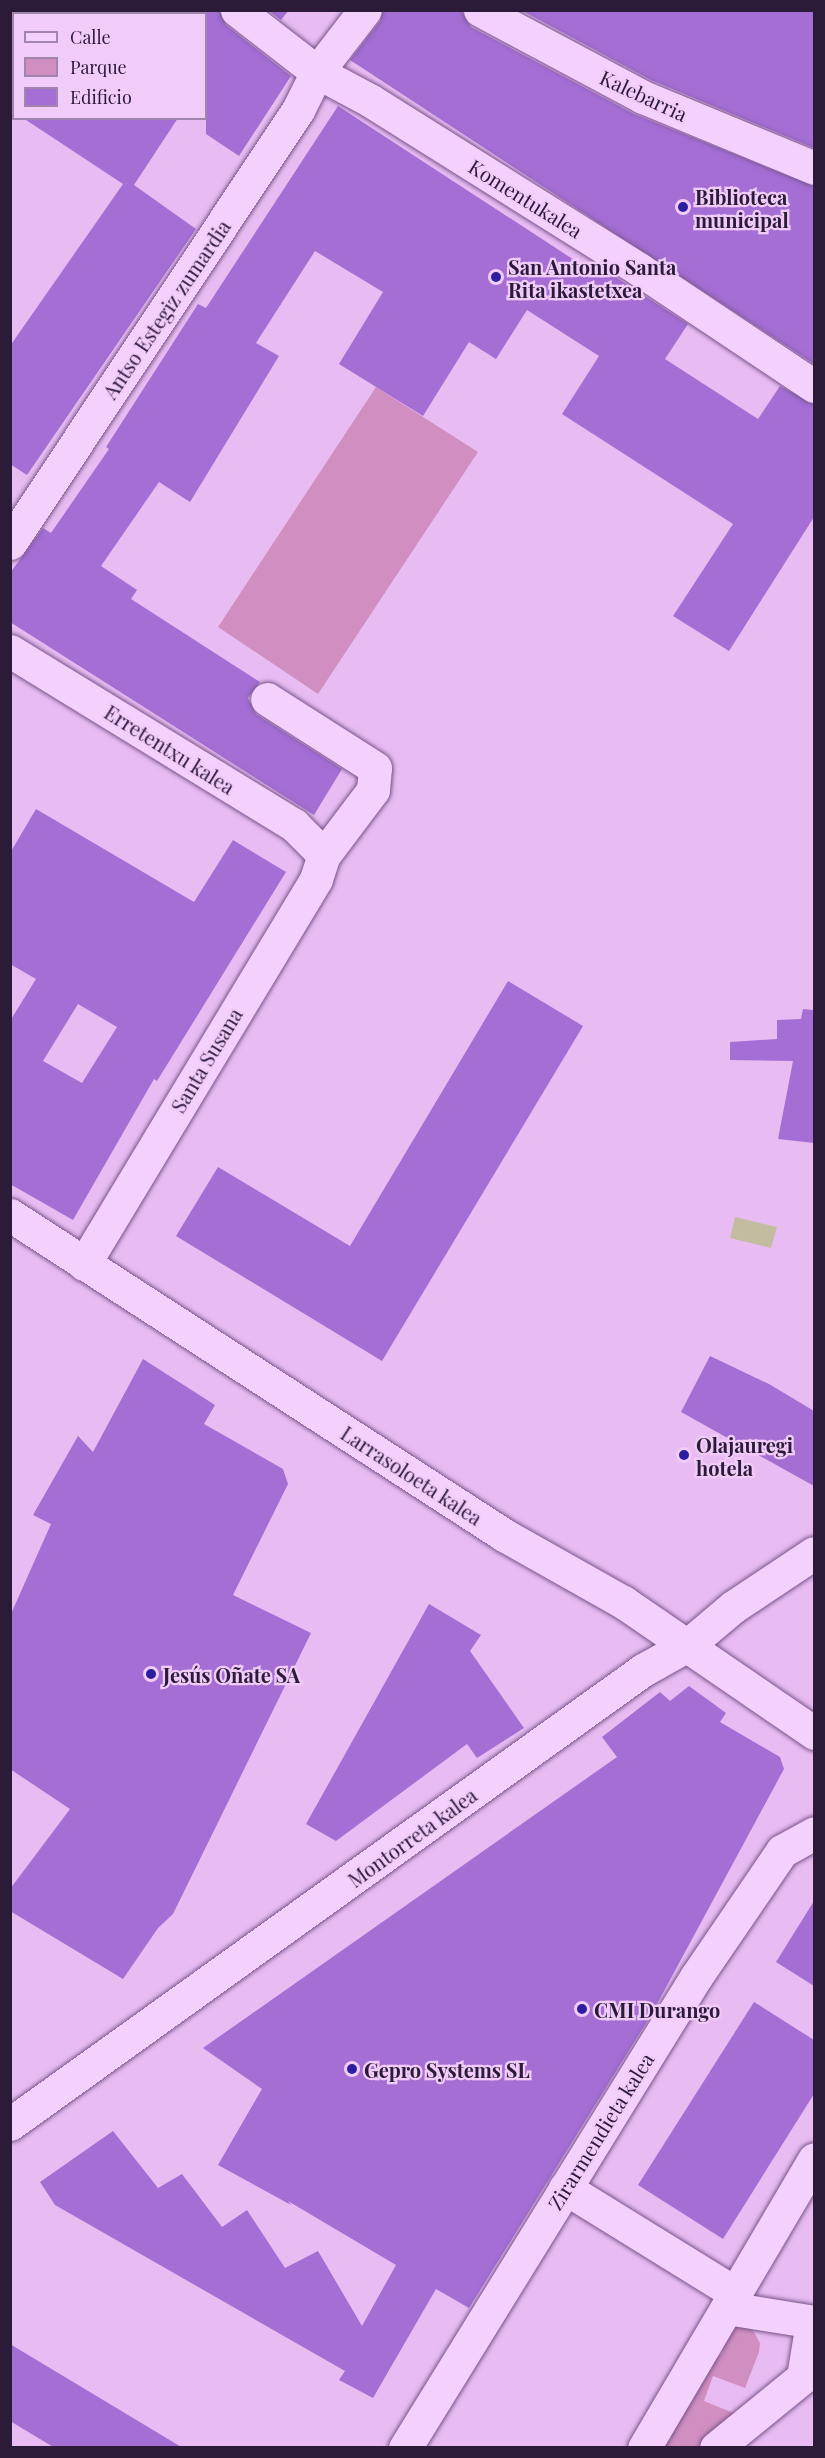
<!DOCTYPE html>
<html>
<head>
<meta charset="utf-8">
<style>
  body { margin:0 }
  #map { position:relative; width:825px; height:2458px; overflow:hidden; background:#e8bcf2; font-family:"Playfair Display",serif }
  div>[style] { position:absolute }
  .green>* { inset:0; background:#d18fc1 }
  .water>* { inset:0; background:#c2bca1 }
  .building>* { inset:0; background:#a46ed4 }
  .roads { filter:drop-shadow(0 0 2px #78548b) drop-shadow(0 0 2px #78548b) }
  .minor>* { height:33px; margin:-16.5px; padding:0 16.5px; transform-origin:16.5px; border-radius:16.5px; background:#f4d0fc }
  .dots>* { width:16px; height:16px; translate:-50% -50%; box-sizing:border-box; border:3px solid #f1ccf9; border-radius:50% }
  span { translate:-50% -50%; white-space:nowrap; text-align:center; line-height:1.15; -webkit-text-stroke:4.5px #f1ccf9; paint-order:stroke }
  .street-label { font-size:20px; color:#2c1a39 }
  .poi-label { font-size:20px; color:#2c1a39; font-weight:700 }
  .left { translate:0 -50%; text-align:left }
  .frame { position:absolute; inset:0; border:12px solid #2c1a39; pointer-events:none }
  .legend { position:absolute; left:12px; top:12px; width:195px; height:108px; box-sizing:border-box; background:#f1ccf9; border:2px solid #a285ac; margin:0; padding:8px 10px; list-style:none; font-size:18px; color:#2c1a39 }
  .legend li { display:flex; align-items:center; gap:12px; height:30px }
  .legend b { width:30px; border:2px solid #a285ac }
</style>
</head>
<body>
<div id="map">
  <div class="green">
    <div style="clip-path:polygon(376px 387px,478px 452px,318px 694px,218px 627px)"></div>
    <div style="clip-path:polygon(733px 2313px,754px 2332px,760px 2343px,759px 2352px,745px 2388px,713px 2376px,704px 2401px,736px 2414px,701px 2447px,658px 2448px,671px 2439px,668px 2416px,702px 2366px,722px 2354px)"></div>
  </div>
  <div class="water">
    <div style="clip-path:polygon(735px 1217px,777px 1227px,771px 1248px,730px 1238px)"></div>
  </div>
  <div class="building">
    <div style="clip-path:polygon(206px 10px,219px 10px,226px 25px,291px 76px,239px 156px,206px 134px)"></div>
    <div style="clip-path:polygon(268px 10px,289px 10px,281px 20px)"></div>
    <div style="clip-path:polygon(383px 10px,461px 10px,471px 27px,634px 114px,814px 186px,814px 364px,350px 60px,380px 21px)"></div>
    <div style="clip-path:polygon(521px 10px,814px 10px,814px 148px,651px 80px)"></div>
    <div style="clip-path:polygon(338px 106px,588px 269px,592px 262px,688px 324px,665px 359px,758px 419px,780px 386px,814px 404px,814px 517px,729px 651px,673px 616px,733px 524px,562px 414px,599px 356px,527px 310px,496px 359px,469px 342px,423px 416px,339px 364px,383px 292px,315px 251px,256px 343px,279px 356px,190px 502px,159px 482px,101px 566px,137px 590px,131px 599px,260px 682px,248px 698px,256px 714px,342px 769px,314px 815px,10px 622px,10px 573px,43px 528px,51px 533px,109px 449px,106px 447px,198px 304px,206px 308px)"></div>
    <div style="clip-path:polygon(23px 118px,178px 118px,134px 185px,196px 229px,27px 475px,10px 464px,10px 346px,123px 184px)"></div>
    <div style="clip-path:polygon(evenodd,36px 809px,194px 902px,233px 840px,286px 872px,157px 1081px,154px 1079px,73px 1220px,10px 1184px,10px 1021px,36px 979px,10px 964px,10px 853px,36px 809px,78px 1004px,117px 1027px,82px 1083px,43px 1061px,78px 1004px)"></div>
    <div style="clip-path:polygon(508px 981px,583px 1026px,382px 1361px,176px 1236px,218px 1167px,350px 1246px)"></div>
    <div style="clip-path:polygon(803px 1009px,814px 1010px,814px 1143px,778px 1139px,793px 1061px,730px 1060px,730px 1042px,777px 1039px,777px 1020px,801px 1019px)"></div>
    <div style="clip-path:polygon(710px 1356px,769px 1384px,814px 1411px,814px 1486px,681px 1412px)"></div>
    <div style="clip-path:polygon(143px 1359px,215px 1405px,204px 1424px,283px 1469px,288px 1484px,233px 1595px,311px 1633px,173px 1914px,158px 1928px,123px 1979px,10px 1911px,10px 1889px,70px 1809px,10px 1769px,10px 1616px,51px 1524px,33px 1515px,78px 1436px,93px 1452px)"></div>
    <div style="clip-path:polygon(429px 1604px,481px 1635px,470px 1651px,524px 1728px,477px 1758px,467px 1744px,336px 1841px,306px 1824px)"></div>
    <div style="clip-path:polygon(689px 1686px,726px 1713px,720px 1722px,780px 1757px,784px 1769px,651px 2015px,469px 2308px,436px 2289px,373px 2398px,339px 2380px,345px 2371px,55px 2205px,40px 2182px,113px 2131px,158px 2188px,182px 2174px,222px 2227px,247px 2210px,285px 2268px,318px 2251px,362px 2326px,396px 2265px,288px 2201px,291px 2205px,218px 2165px,262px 2089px,203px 2048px,617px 1757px,602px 1737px,660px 1692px,670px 1701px)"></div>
    <div style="clip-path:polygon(814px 1901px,814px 1986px,776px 1962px)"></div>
    <div style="clip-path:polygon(754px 2002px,814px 2040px,814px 2094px,723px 2239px,638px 2185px)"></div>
    <div style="clip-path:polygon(10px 2344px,183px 2448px,55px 2448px,10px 2421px)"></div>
  </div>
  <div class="roads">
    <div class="minor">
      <div style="left:237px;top:10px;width:101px;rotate:37.8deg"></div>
      <div style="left:317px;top:72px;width:61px;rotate:28.2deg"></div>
      <div style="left:371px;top:101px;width:318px;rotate:32.1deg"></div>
      <div style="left:640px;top:270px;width:209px;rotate:33.7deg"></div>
      <div style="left:480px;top:10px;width:185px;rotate:28.1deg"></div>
      <div style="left:643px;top:97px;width:185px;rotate:22.5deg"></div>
      <div style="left:10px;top:543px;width:520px;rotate:-56.37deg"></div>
      <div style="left:298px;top:110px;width:42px;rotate:-63.4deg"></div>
      <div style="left:317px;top:72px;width:78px;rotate:-52.3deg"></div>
      <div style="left:10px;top:651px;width:333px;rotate:31.5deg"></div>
      <div style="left:294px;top:825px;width:42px;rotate:45deg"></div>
      <div style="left:10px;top:1215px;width:589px;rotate:32.93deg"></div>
      <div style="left:504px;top:1535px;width:137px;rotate:29.4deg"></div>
      <div style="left:623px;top:1602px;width:232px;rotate:34.4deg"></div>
      <div style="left:84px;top:1264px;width:449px;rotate:-58.9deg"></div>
      <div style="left:316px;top:879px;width:25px;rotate:-72deg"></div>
      <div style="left:324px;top:855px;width:81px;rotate:-53deg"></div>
      <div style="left:373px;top:790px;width:22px;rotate:-85deg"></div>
      <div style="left:375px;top:768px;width:128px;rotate:-147.4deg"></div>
      <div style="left:10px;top:2124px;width:779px;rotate:-35.65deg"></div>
      <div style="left:643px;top:1670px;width:51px;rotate:-29.1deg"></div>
      <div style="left:688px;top:1645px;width:59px;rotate:-40.2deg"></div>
      <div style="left:733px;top:1607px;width:97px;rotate:-33.7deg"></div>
      <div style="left:565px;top:2188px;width:200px;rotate:31.7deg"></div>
      <div style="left:727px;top:2308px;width:88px;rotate:9.1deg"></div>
      <div style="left:405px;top:2448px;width:554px;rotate:-58.29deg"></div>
      <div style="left:696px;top:1977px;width:153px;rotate:-55.7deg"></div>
      <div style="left:782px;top:1851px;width:37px;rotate:-29deg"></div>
      <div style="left:644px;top:2448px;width:335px;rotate:-59.5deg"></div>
      <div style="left:716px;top:2448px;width:112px;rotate:-39.2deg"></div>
      <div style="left:803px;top:2377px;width:56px;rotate:-80.7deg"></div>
    </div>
  </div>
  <div class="dots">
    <div style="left:683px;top:207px;background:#2c1ea0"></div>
    <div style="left:496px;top:277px;background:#2c1ea0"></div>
    <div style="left:684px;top:1455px;background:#2c1ea0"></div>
    <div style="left:151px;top:1674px;background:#2c1ea0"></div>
    <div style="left:582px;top:2009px;background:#2c1ea0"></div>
    <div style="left:352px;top:2069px;background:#2c1ea0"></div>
  </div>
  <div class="street-label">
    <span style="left:644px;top:95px;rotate:25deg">Kalebarria</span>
    <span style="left:526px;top:198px;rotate:32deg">Komentukalea</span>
    <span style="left:166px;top:309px;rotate:-56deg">Antso Estegiz zumardia</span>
    <span style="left:170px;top:749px;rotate:32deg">Erretentxu kalea</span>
    <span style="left:206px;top:1060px;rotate:-59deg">Santa Susana</span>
    <span style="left:412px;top:1475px;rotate:33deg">Larrasoloeta kalea</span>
    <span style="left:412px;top:1837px;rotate:-36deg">Montorreta kalea</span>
    <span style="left:600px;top:2131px;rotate:-58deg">Zirarmendieta kalea</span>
  </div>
  <div class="poi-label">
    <span class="left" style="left:695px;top:208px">Biblioteca<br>municipal</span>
    <span class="left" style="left:508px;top:278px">San Antonio Santa<br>Rita ikastetxea</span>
    <span class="left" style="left:696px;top:1456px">Olajauregi<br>hotela</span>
    <span class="left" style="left:163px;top:1674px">Jesús Oñate SA</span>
    <span class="left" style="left:594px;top:2009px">CMI Durango</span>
    <span class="left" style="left:364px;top:2069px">Gepro Systems SL</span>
  </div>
  <div class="frame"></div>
  <ul class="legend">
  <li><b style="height:8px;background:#f4d0fc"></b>Calle</li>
  <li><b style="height:16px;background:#d18fc1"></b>Parque</li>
  <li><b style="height:16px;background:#a46ed4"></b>Edificio</li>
  </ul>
</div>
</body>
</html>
